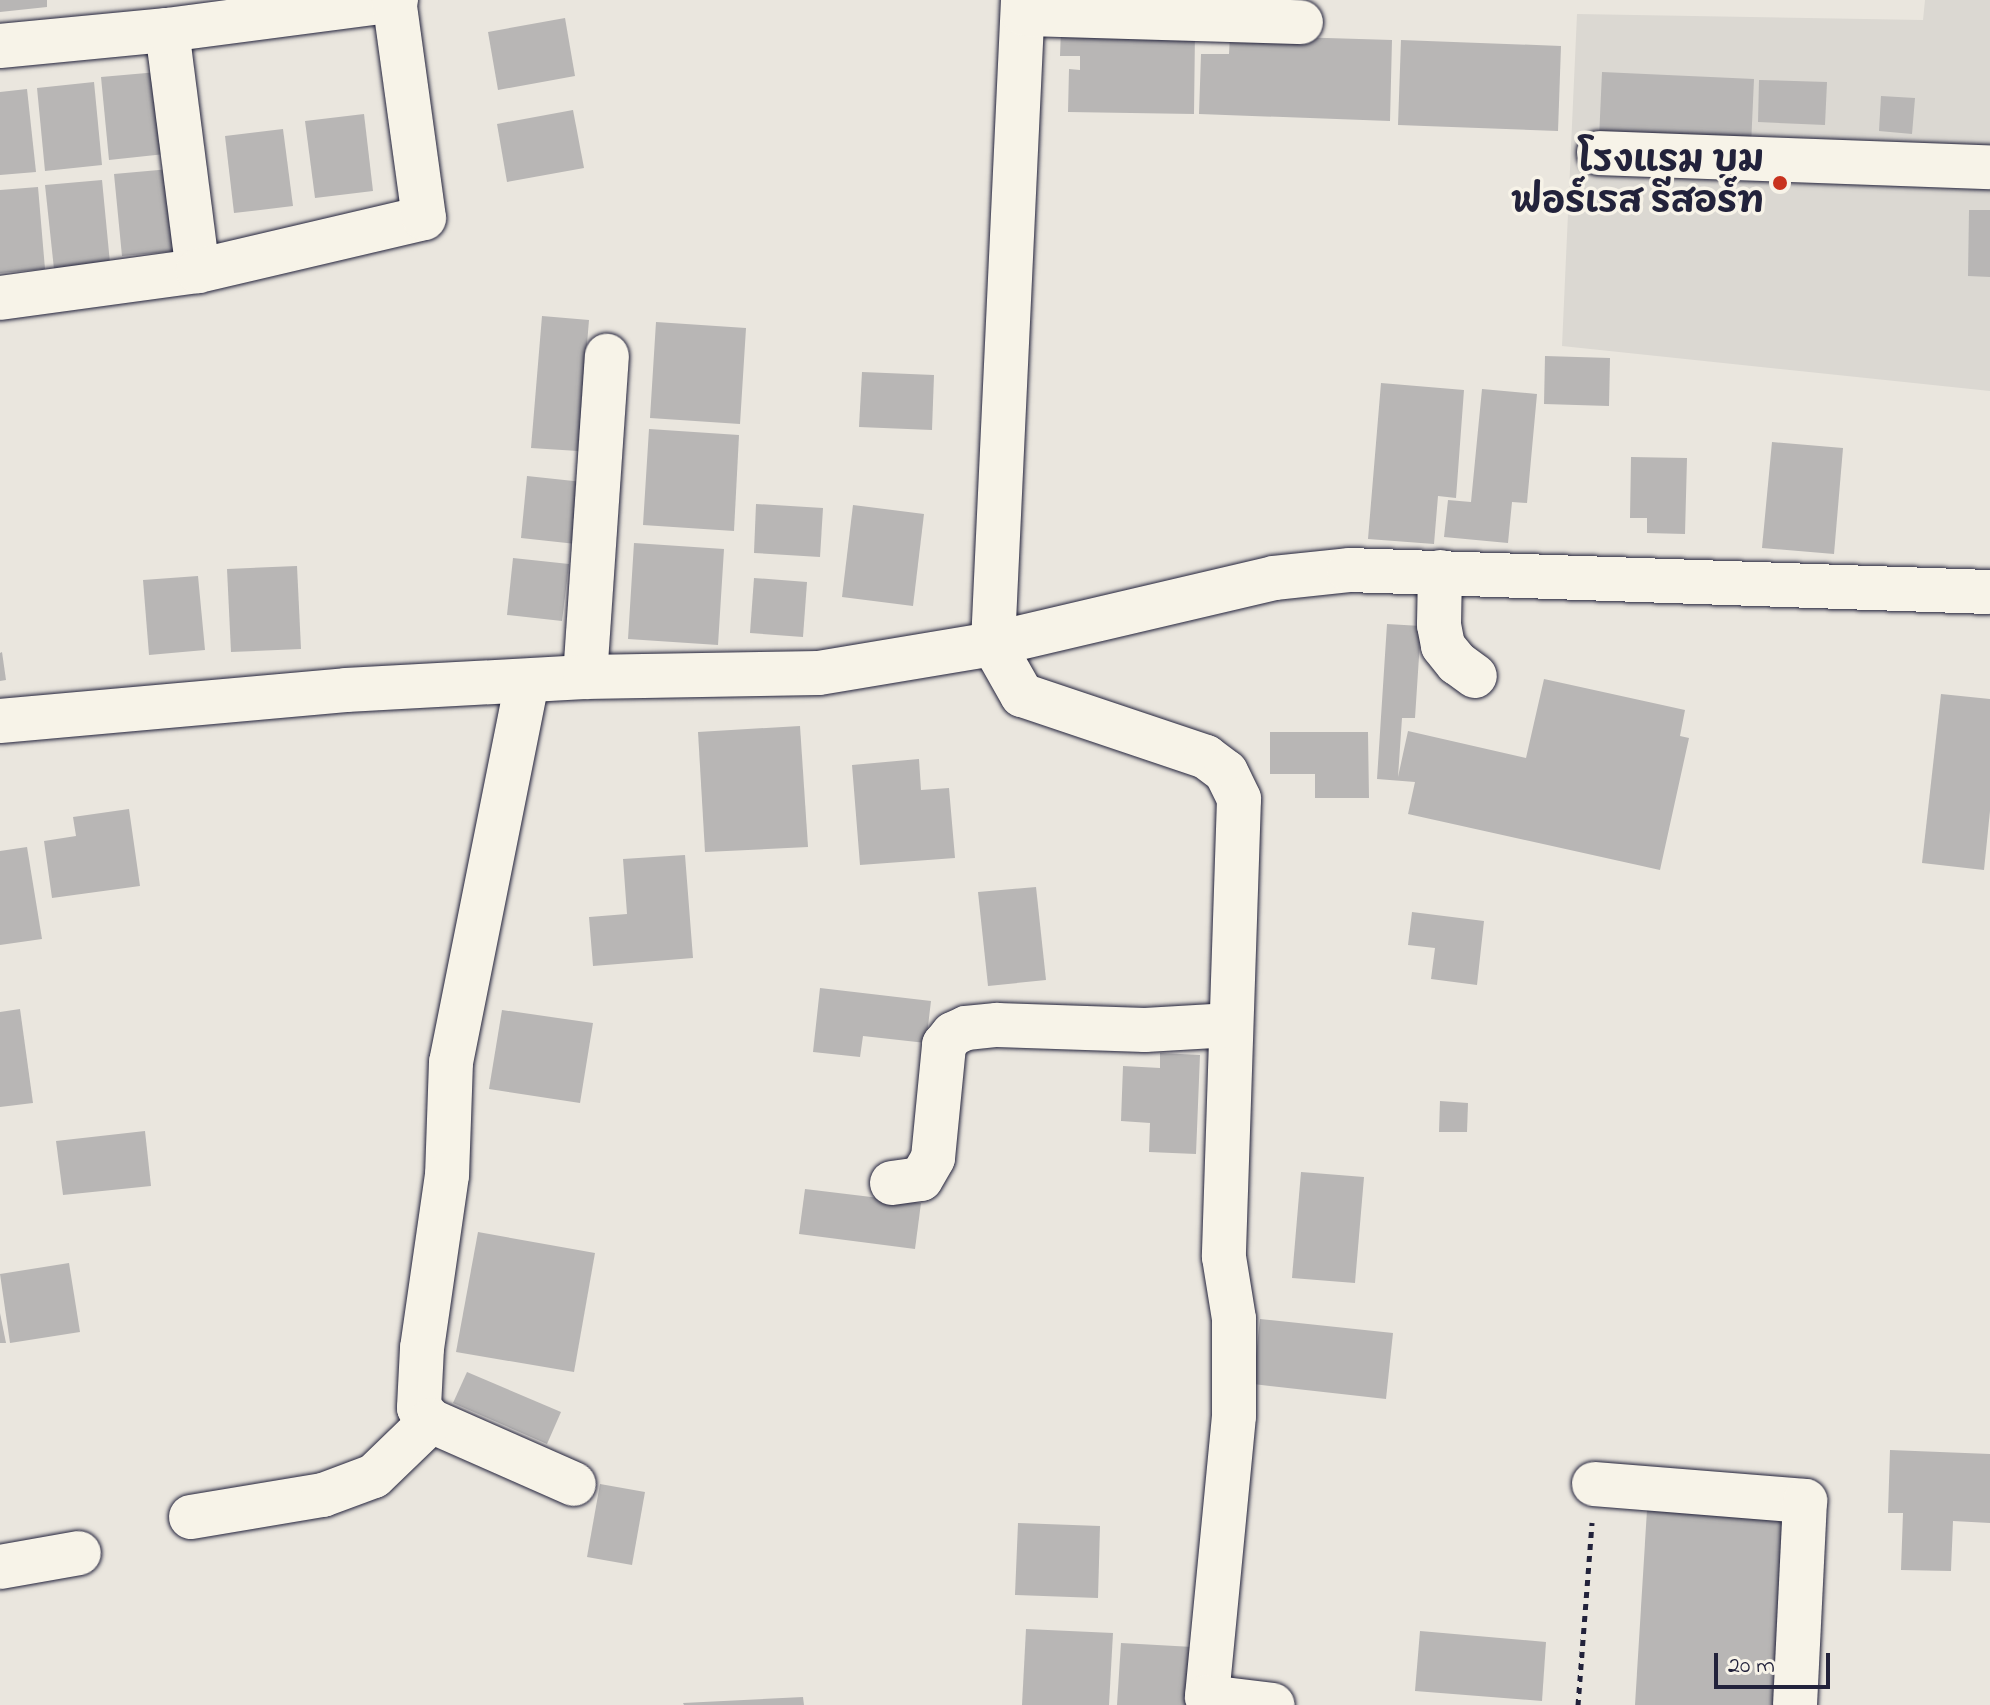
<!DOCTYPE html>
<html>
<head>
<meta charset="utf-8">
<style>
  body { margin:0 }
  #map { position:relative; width:1990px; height:1705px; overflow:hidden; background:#eae6de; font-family:"Indie Flower","Playpen Sans Thai",sans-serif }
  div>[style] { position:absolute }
  .built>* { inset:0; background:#dbd8d2 }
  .building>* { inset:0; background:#b8b6b5 }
  .path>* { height:5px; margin-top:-2.5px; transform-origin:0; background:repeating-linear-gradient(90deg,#22223b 0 6px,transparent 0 12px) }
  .roads { filter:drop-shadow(0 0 2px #22223b) drop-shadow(0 0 2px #22223b) }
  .minor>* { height:44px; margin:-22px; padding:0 22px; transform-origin:22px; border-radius:22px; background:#f7f3e8 }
  .dots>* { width:22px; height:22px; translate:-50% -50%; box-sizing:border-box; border:4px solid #f7f3e8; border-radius:50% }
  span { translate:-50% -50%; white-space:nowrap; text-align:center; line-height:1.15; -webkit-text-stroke:7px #f7f3e8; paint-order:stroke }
  .poi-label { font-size:36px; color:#22223b; font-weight:700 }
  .right { translate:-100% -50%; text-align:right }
  .scale { position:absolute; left:1714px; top:1653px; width:116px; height:36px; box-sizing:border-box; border:4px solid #22223b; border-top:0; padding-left:10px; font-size:24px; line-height:28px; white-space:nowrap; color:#22223b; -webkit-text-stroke:6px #f7f3e8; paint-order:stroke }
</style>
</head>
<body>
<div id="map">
  <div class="built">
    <div style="clip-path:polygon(1925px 0,1990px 0,1990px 391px,1562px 346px,1577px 14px,1923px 20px)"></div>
  </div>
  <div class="building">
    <div style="clip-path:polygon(0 0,47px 0,47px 7px,0 12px)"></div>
    <div style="clip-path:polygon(565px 18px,575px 76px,498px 90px,488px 32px)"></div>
    <div style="clip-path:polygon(1061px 29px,1195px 32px,1194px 114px,1068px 112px,1069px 69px,1080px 70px,1080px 56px,1060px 56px)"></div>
    <div style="clip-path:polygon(1230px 35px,1392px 40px,1390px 121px,1199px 114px,1201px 54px,1229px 54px)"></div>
    <div style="clip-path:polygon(1401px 40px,1561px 46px,1558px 131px,1398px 125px)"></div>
    <div style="clip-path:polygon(158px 72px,165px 154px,109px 160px,101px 77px)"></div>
    <div style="clip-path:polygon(1602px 72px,1754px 79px,1751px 146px,1599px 139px)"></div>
    <div style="clip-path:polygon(1759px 80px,1827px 82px,1825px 125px,1758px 122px)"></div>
    <div style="clip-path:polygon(94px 82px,102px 165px,45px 171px,37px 88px)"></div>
    <div style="clip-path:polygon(27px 89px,36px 172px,0 175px,0 92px)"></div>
    <div style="clip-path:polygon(1881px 96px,1915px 98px,1912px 134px,1879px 131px)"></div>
    <div style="clip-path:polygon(573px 110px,584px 168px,507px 182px,497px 124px)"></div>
    <div style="clip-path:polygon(364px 114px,373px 191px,315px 198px,305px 121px)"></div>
    <div style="clip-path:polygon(283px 129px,293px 206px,234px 213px,225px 136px)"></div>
    <div style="clip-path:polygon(170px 169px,178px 251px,122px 256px,114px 174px)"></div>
    <div style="clip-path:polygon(102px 180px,110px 263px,54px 269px,45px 185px)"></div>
    <div style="clip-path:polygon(38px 187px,45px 269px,0 273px,0 190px)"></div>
    <div style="clip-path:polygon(1969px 210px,1990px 210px,1990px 277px,1968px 276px)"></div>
    <div style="clip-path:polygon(542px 316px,589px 320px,578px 451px,531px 448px)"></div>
    <div style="clip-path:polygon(656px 322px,746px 328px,740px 424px,650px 418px)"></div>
    <div style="clip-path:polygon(1545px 356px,1610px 358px,1609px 406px,1544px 404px)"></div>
    <div style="clip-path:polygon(862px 372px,934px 375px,932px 430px,859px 427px)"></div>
    <div style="clip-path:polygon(1381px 383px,1464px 390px,1456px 498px,1438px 496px,1434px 544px,1368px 539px)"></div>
    <div style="clip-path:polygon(1482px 389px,1537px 394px,1527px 503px,1512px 502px,1508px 543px,1444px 537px,1448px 500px,1471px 502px)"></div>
    <div style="clip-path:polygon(649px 429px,739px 435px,734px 531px,643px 525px)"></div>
    <div style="clip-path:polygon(1772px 442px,1843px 448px,1834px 554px,1762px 548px)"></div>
    <div style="clip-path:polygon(1631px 457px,1687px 458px,1685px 534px,1647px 533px,1647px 518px,1630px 518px)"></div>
    <div style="clip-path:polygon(527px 476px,583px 482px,576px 544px,521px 538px)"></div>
    <div style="clip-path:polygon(756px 504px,823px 508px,820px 557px,754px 553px)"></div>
    <div style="clip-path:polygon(853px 505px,924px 514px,913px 606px,842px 597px)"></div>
    <div style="clip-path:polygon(634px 543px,724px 549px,718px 645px,628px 639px)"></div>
    <div style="clip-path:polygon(513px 558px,569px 564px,562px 621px,507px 615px)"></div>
    <div style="clip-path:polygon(297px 566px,301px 649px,231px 652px,227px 569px)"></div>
    <div style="clip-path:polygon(198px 576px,205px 650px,149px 655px,143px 580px)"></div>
    <div style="clip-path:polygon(754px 578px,807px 582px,803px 637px,750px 633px)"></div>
    <div style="clip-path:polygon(1387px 624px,1421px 626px,1415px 718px,1402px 718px,1398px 777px,1408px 731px,1526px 758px,1544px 679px,1685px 710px,1680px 736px,1689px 738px,1660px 870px,1408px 814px,1415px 782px,1377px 779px)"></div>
    <div style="clip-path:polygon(2px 652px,6px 680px,0 681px,0 653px)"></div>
    <div style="clip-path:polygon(1941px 694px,1990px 699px,1990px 811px,1984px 870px,1922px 863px)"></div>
    <div style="clip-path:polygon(800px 726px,808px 847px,705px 852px,698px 732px)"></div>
    <div style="clip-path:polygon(1270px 732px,1368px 732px,1369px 798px,1315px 798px,1315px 774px,1270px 774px)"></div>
    <div style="clip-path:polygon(919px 759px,921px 790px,949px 788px,955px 858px,860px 865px,852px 765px)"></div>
    <div style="clip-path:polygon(129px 809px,140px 886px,52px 898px,44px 841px,76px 836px,73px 817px)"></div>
    <div style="clip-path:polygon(27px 847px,42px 939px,0 945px,0 851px)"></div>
    <div style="clip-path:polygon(685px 855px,693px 958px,593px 966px,589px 917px,627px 914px,623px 859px)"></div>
    <div style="clip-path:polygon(1036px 887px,1046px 980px,988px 986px,978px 892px)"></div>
    <div style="clip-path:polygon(1412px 912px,1484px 921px,1477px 985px,1431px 979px,1435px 948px,1408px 945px)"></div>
    <div style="clip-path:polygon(820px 988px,931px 1001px,926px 1043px,863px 1036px,860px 1057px,813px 1052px)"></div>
    <div style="clip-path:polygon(20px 1009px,33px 1103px,0 1107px,0 1012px)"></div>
    <div style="clip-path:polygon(502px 1010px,593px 1023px,580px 1103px,489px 1089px)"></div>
    <div style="clip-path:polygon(1160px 1053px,1200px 1055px,1196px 1154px,1149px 1152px,1150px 1123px,1121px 1121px,1123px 1066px,1160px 1068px)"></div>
    <div style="clip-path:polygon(1440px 1101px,1468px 1103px,1467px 1132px,1439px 1132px)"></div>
    <div style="clip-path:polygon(145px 1131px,151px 1186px,63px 1195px,56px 1141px)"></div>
    <div style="clip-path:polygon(1301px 1172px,1364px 1177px,1355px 1283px,1292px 1278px)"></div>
    <div style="clip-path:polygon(805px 1189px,921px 1203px,915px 1249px,799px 1234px)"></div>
    <div style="clip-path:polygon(478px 1232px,595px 1253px,574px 1372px,456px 1352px)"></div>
    <div style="clip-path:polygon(69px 1263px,80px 1332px,10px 1343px,0 1274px)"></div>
    <div style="clip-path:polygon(0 1313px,6px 1343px,0 1343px)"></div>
    <div style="clip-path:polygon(1260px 1319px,1393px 1333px,1386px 1399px,1253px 1384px)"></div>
    <div style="clip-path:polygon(467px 1372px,561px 1412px,547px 1444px,453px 1403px)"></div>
    <div style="clip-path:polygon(1890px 1450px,1990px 1454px,1990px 1523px,1953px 1521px,1951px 1571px,1901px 1570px,1903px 1513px,1888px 1513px)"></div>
    <div style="clip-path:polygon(600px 1484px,645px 1492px,632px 1565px,587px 1557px)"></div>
    <div style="clip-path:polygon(1647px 1510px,1788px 1517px,1777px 1705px,1635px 1705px)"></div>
    <div style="clip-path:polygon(1018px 1523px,1100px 1526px,1098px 1598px,1015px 1595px)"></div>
    <div style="clip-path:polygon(1026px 1629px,1113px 1633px,1109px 1705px,1022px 1705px)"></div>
    <div style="clip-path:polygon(1420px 1631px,1546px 1642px,1542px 1701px,1415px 1691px)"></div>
    <div style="clip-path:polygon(1121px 1643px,1193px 1647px,1190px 1705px,1117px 1705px)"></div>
    <div style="clip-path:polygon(803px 1697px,804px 1705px,684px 1705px,683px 1703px)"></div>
  </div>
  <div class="path">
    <div style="left:1578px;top:1705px;width:183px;rotate:-85.6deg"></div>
  </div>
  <div class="roads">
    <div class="minor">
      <div style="left:1023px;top:0;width:645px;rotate:92.67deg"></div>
      <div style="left:993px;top:644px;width:59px;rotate:60.4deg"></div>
      <div style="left:1022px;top:695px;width:194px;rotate:18.6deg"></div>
      <div style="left:1206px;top:757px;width:25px;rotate:37deg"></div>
      <div style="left:1226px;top:772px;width:30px;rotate:64deg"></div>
      <div style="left:1239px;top:799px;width:458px;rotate:91.9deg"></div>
      <div style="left:1224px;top:1257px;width:63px;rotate:80.8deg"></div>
      <div style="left:1234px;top:1319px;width:97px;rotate:90deg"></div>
      <div style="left:1234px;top:1416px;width:282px;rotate:95.5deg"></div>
      <div style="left:1207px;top:1697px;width:66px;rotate:6.9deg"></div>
      <div style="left:1024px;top:14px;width:277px;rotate:1.7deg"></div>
      <div style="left:167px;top:30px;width:243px;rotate:82.7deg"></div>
      <div style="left:0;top:46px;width:168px;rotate:-5.5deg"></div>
      <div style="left:167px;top:30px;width:231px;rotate:-7.5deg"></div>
      <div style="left:1599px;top:153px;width:391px;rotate:2.1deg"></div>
      <div style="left:0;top:298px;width:200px;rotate:-7.8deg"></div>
      <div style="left:198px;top:271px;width:232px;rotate:-13.2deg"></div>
      <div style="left:424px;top:218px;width:220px;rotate:-97.8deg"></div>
      <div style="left:1440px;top:572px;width:53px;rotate:91.1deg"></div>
      <div style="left:1439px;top:625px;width:21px;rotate:79deg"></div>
      <div style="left:1443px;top:646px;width:22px;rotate:51deg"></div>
      <div style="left:1457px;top:663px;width:22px;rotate:36deg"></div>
      <div style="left:585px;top:677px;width:322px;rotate:-86.1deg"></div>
      <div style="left:527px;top:682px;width:388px;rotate:101.3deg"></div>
      <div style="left:451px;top:1062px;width:113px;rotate:92deg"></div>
      <div style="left:447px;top:1175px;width:175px;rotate:98.2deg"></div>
      <div style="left:422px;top:1348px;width:60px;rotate:92.9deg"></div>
      <div style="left:419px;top:1408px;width:18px;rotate:47deg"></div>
      <div style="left:431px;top:1421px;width:156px;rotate:23.8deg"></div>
      <div style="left:0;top:721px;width:347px;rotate:-5.1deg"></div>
      <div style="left:346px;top:690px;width:239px;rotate:-3.1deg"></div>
      <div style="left:585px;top:677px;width:234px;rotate:-1deg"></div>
      <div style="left:819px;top:673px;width:176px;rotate:-9.5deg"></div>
      <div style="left:993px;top:644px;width:289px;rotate:-13.2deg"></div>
      <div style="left:1274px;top:578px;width:75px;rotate:-6.1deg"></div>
      <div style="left:1349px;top:570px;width:641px;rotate:1.97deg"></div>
      <div style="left:892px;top:1183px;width:29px;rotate:-8deg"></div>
      <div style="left:921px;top:1179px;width:24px;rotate:-60deg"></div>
      <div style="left:933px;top:1158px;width:114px;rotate:-84.4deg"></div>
      <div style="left:944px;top:1045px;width:14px;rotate:-51deg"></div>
      <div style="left:953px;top:1034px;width:14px;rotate:-25deg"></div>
      <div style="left:966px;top:1028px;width:31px;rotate:-6deg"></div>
      <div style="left:997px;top:1025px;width:148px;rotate:1.9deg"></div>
      <div style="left:1145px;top:1030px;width:86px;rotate:-3.3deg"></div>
      <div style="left:1594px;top:1484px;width:212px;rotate:4.6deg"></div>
      <div style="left:1805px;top:1501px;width:204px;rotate:92.8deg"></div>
      <div style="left:191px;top:1517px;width:134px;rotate:-9.5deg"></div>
      <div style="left:323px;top:1495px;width:54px;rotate:-20.4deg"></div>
      <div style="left:374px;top:1476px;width:79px;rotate:-44deg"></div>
      <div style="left:0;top:1567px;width:80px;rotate:-10deg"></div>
    </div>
  </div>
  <div class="dots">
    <div style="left:1780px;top:183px;background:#c8321e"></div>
  </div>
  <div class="poi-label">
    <span class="right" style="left:1764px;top:183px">โรงแรม บูม<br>ฟอร์เรส รีสอร์ท</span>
  </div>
  <div class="scale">20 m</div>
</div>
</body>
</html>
